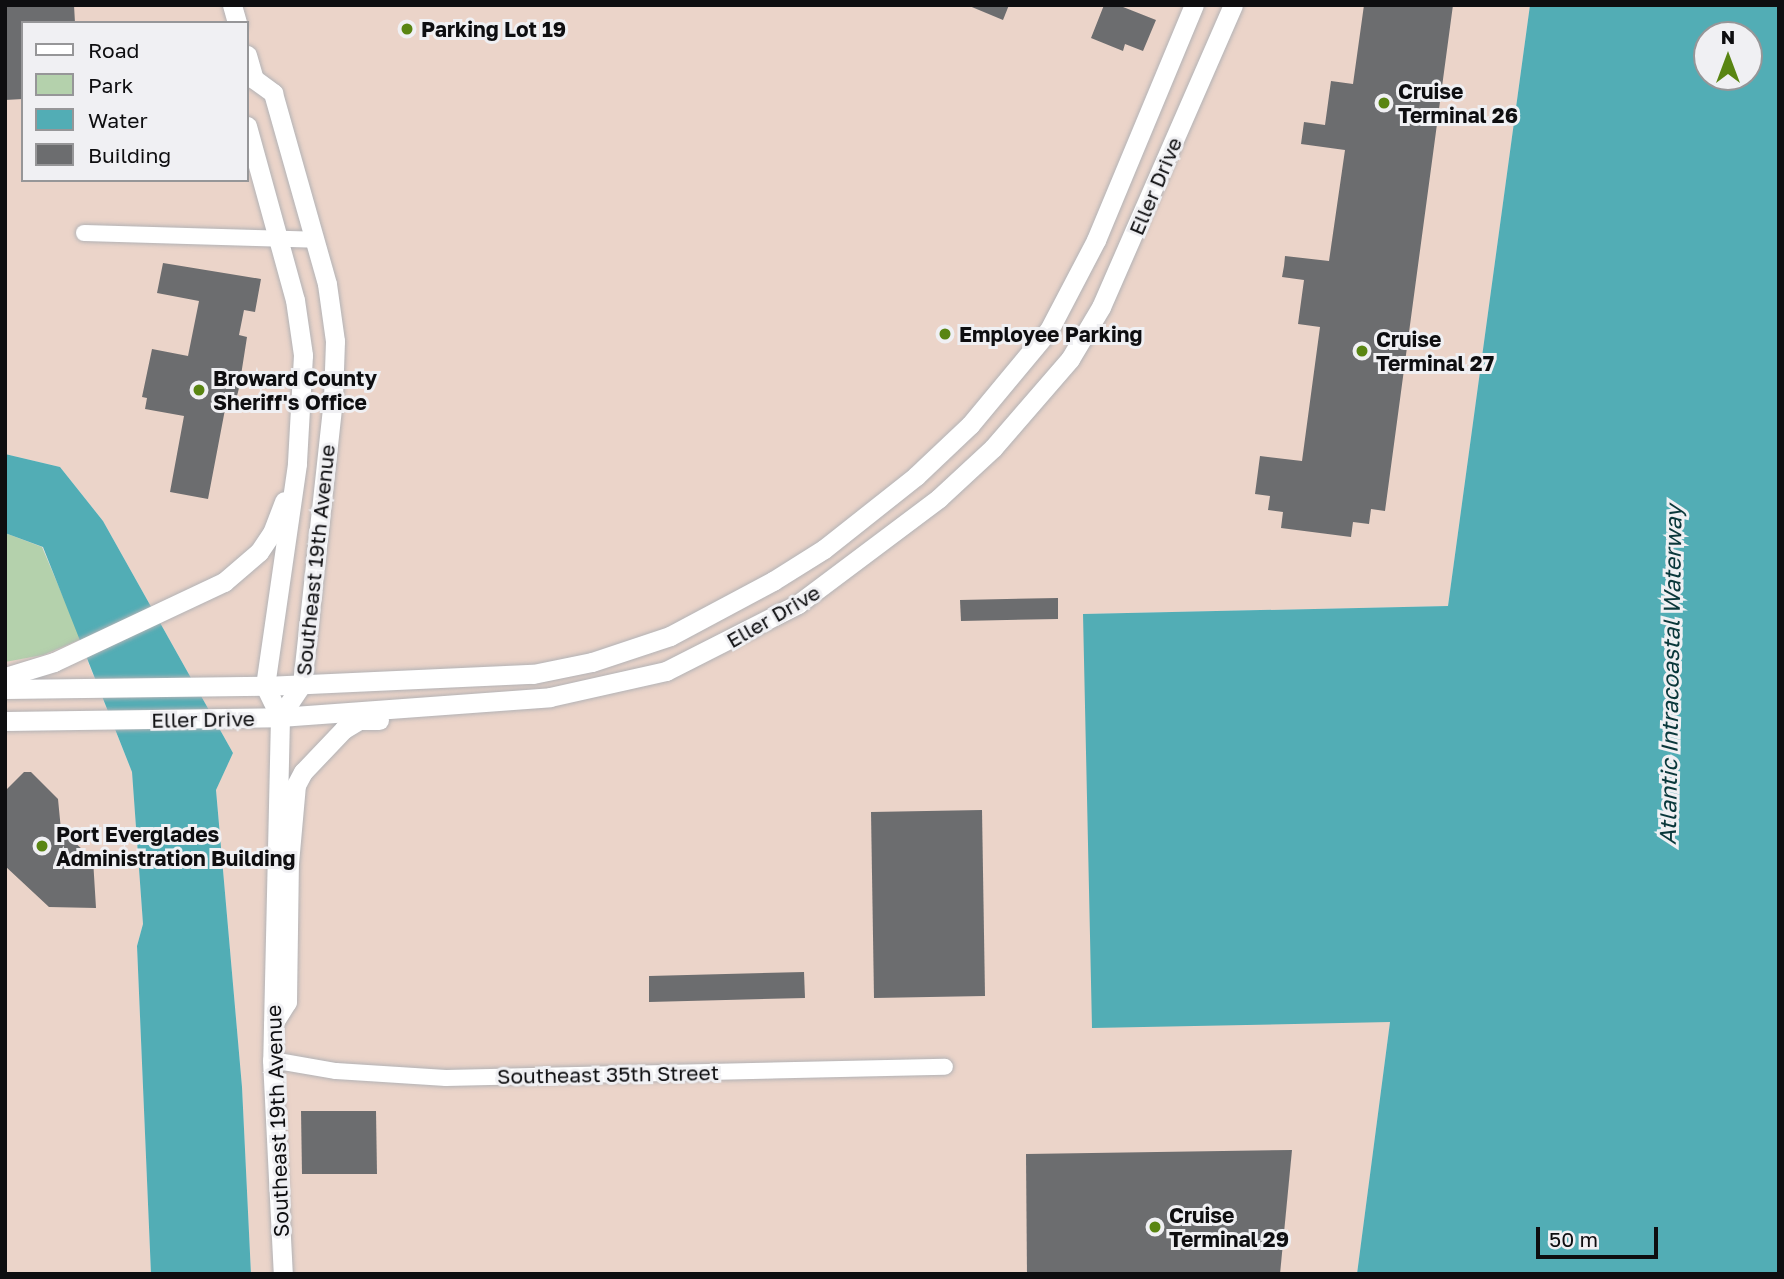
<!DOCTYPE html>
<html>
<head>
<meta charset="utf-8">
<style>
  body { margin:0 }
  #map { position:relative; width:1784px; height:1279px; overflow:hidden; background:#e3e3e6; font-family:"Golos Text",sans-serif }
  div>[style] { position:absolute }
  .industrial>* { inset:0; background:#ebd4c9 }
  .green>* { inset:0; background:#b4d1ac }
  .water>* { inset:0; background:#52adb5 }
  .building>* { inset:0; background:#6c6d6f }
  .roads { filter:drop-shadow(0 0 2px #b2b2b5) drop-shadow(0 0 2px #b2b2b5) }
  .minor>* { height:16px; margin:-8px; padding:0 8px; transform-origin:8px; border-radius:8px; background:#fff }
  .tertiary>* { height:19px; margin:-9.5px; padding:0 9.5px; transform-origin:9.5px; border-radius:9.5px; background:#fff }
  .dots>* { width:19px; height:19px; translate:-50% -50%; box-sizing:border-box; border:4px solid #f0f0f3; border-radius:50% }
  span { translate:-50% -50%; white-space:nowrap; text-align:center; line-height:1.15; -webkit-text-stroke:6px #f0f0f3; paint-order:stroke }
  .poi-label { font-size:21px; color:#0e0e10; font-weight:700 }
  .left { translate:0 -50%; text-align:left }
  .street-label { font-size:21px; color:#0e0e10 }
  .water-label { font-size:23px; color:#09373a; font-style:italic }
  .frame { position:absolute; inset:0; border:7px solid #0e0e10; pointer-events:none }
  .legend { position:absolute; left:21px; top:21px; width:228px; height:161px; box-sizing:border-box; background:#f0f0f3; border:2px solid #969698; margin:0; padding:9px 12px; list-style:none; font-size:21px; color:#0e0e10 }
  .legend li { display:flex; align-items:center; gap:14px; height:35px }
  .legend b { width:35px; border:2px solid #969698 }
  .north { position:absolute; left:1693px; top:21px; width:70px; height:70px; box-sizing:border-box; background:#f0f0f3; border:2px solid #969698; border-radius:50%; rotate:0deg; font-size:19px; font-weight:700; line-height:28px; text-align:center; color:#0e0e10 }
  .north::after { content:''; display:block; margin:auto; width:24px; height:32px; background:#598512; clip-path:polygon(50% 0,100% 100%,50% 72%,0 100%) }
  .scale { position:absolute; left:1536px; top:1227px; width:122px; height:32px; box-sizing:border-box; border:4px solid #0e0e10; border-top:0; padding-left:9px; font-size:21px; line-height:24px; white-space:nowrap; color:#0e0e10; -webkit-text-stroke:5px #f0f0f3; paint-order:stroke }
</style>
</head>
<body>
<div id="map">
  <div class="industrial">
    <div style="clip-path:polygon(evenodd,5px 5px,1530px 5px,1448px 606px,1084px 614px,1390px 1022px,1357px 1274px,251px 1274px,242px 1087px,216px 789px,233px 753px,103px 521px,60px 467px,5px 454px,5px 5px,23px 23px,247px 23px,247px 180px,23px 180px,23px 23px)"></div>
    <div style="clip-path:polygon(5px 533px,42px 547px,132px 772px,143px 924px,137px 946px,151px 1274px,5px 1274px)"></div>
  </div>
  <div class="green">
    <div style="clip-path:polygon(5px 533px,42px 547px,81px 639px,43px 655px,5px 662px)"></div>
  </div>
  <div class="water">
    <div style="clip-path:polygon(evenodd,1530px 5px,1779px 5px,1779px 1274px,1357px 1274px,1390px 1022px,1092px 1028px,1083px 614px,1448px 606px,1530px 5px,1707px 35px,1749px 35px,1749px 77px,1707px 77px,1707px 35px)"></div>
    <div style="clip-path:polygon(5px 454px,60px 467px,103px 521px,233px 753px,216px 790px,242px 1087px,251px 1274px,151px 1274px,137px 946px,143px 924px,132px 772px,43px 547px,5px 533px)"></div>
  </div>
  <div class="building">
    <div style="clip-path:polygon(5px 5px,74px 5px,75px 23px,23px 23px,23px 99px,5px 100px)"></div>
    <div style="clip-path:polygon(967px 5px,1009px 5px,1003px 20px)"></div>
    <div style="clip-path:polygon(1104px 5px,1118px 5px,1156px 20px,1143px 51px,1125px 44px,1123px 51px,1091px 38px)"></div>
    <div style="clip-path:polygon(1364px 5px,1453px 5px,1385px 511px,1371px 509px,1369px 524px,1353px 522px,1351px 537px,1281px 528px,1283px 512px,1268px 510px,1270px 496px,1255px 494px,1260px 456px,1302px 461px,1320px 327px,1298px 324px,1304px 280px,1282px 277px,1284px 266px,1285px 256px,1329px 261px,1345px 150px,1301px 144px,1304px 122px,1325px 125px,1331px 81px,1353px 84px)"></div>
    <div style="clip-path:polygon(163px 263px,261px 279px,255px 312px,244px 310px,239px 335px,247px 337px,239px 388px,236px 400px,227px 399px,208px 499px,170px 492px,184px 416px,145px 409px,147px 398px,142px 397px,152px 349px,188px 356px,199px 301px,157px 293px)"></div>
    <div style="clip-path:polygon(1058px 598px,1058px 619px,961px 621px,960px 600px)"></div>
    <div style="clip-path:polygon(24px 772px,31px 772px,58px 799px,61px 830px,93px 859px,96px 908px,49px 907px,5px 866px,5px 791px)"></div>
    <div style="clip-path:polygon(982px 810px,985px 996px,874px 998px,871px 812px)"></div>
    <div style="clip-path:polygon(804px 972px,805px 998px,649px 1002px,649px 976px)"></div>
    <div style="clip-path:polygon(301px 1111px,376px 1111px,377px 1174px,302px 1174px)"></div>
    <div style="clip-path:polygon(1292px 1150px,1280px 1274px,1027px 1274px,1026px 1154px)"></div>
  </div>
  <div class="roads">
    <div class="minor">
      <div style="left:84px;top:233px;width:232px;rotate:1.7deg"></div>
      <div style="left:272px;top:1060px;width:65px;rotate:9.8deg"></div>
      <div style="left:336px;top:1071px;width:110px;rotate:3.6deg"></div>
      <div style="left:446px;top:1078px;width:499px;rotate:-1.3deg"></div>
    </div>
    <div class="tertiary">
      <div style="left:232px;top:5px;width:19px;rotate:74deg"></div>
      <div style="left:247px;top:55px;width:25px;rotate:74deg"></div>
      <div style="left:254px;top:79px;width:24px;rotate:36deg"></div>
      <div style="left:273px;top:93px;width:198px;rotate:74.2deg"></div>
      <div style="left:327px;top:284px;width:58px;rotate:82deg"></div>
      <div style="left:335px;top:341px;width:58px;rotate:92deg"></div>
      <div style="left:333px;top:399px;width:287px;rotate:96.2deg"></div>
      <div style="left:302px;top:684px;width:40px;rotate:124deg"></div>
      <div style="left:247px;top:126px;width:180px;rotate:74.6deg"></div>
      <div style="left:295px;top:300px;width:56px;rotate:81.7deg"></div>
      <div style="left:303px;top:355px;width:109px;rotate:93.2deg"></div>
      <div style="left:297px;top:464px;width:224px;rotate:98.2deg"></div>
      <div style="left:265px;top:686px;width:34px;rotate:64deg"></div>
      <div style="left:280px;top:717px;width:343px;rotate:91.3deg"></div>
      <div style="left:272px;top:1060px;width:214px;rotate:87.1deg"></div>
      <div style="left:5px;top:677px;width:51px;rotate:-17deg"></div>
      <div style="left:54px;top:662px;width:188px;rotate:-25.2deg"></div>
      <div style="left:224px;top:582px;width:46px;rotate:-40.6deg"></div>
      <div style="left:259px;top:552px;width:23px;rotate:-56deg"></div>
      <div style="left:272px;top:533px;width:34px;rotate:-69deg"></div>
      <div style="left:5px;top:689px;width:260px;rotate:-0.7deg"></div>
      <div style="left:265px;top:686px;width:268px;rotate:-2.6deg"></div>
      <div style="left:533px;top:674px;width:60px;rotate:-11.5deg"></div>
      <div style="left:592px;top:662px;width:82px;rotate:-18.4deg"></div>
      <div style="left:670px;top:636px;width:117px;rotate:-28.1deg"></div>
      <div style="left:773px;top:581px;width:60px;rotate:-32.1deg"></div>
      <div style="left:824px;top:549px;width:117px;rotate:-38.4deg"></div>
      <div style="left:916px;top:476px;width:74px;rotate:-43.4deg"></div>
      <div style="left:970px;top:425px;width:124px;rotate:-50.3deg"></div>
      <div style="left:1049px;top:330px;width:102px;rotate:-62.4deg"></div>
      <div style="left:1096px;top:240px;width:255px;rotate:-67.4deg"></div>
      <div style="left:5px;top:721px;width:275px;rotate:-0.8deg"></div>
      <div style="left:280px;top:717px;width:271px;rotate:-4.2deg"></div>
      <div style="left:550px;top:697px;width:119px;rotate:-12.6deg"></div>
      <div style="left:666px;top:671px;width:148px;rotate:-26.9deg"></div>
      <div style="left:798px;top:604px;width:176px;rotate:-36.9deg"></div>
      <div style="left:939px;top:498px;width:74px;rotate:-42.8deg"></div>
      <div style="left:993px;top:448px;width:118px;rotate:-49.1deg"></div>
      <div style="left:1070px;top:359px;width:61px;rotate:-59.2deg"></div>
      <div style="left:1101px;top:307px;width:330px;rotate:-66.4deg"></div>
      <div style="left:273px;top:1024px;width:26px;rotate:-58deg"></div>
      <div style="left:287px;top:1002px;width:139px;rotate:-89.2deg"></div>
      <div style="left:289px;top:863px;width:78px;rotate:-84.9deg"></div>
      <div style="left:296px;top:785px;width:15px;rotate:-62deg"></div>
      <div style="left:303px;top:772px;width:59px;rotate:-46.4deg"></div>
      <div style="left:344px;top:729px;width:17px;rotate:-31deg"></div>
      <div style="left:359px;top:720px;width:20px"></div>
    </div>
  </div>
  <div class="dots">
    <div style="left:407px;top:29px;background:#598512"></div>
    <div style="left:1384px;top:103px;background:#598512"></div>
    <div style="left:945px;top:334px;background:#598512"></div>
    <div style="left:1362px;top:351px;background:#598512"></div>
    <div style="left:199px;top:390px;background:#598512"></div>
    <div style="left:42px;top:846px;background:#598512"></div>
    <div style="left:1155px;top:1227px;background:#598512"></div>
  </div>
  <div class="poi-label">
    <span class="left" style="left:421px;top:29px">Parking Lot 19</span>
    <span class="left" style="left:1398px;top:103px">Cruise<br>Terminal 26</span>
    <span class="left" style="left:959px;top:334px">Employee Parking</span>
    <span class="left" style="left:1376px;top:351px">Cruise<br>Terminal 27</span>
    <span class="left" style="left:213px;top:390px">Broward County<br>Sheriff's Office</span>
    <span class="left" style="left:56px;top:846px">Port Everglades<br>Administration Building</span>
    <span class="left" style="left:1169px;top:1227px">Cruise<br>Terminal 29</span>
  </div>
  <div class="street-label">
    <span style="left:1155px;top:186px;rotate:-67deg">Eller Drive</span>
    <span style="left:315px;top:560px;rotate:-84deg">Southeast 19th Avenue</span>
    <span style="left:773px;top:616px;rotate:-30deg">Eller Drive</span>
    <span style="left:203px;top:719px;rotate:-1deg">Eller Drive</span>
    <span style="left:608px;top:1074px;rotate:-1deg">Southeast 35th Street</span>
    <span style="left:277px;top:1121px;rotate:-92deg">Southeast 19th Avenue</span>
  </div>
  <div class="water-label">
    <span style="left:1670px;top:675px;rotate:-89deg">Atlantic Intracoastal Waterway</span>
  </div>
  <div class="frame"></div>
  <ul class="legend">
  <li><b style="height:9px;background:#fff"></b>Road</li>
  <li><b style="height:19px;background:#b4d1ac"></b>Park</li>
  <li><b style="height:19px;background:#52adb5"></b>Water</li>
  <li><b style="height:19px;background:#6c6d6f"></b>Building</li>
  </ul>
  <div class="north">N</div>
  <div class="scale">50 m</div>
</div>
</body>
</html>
